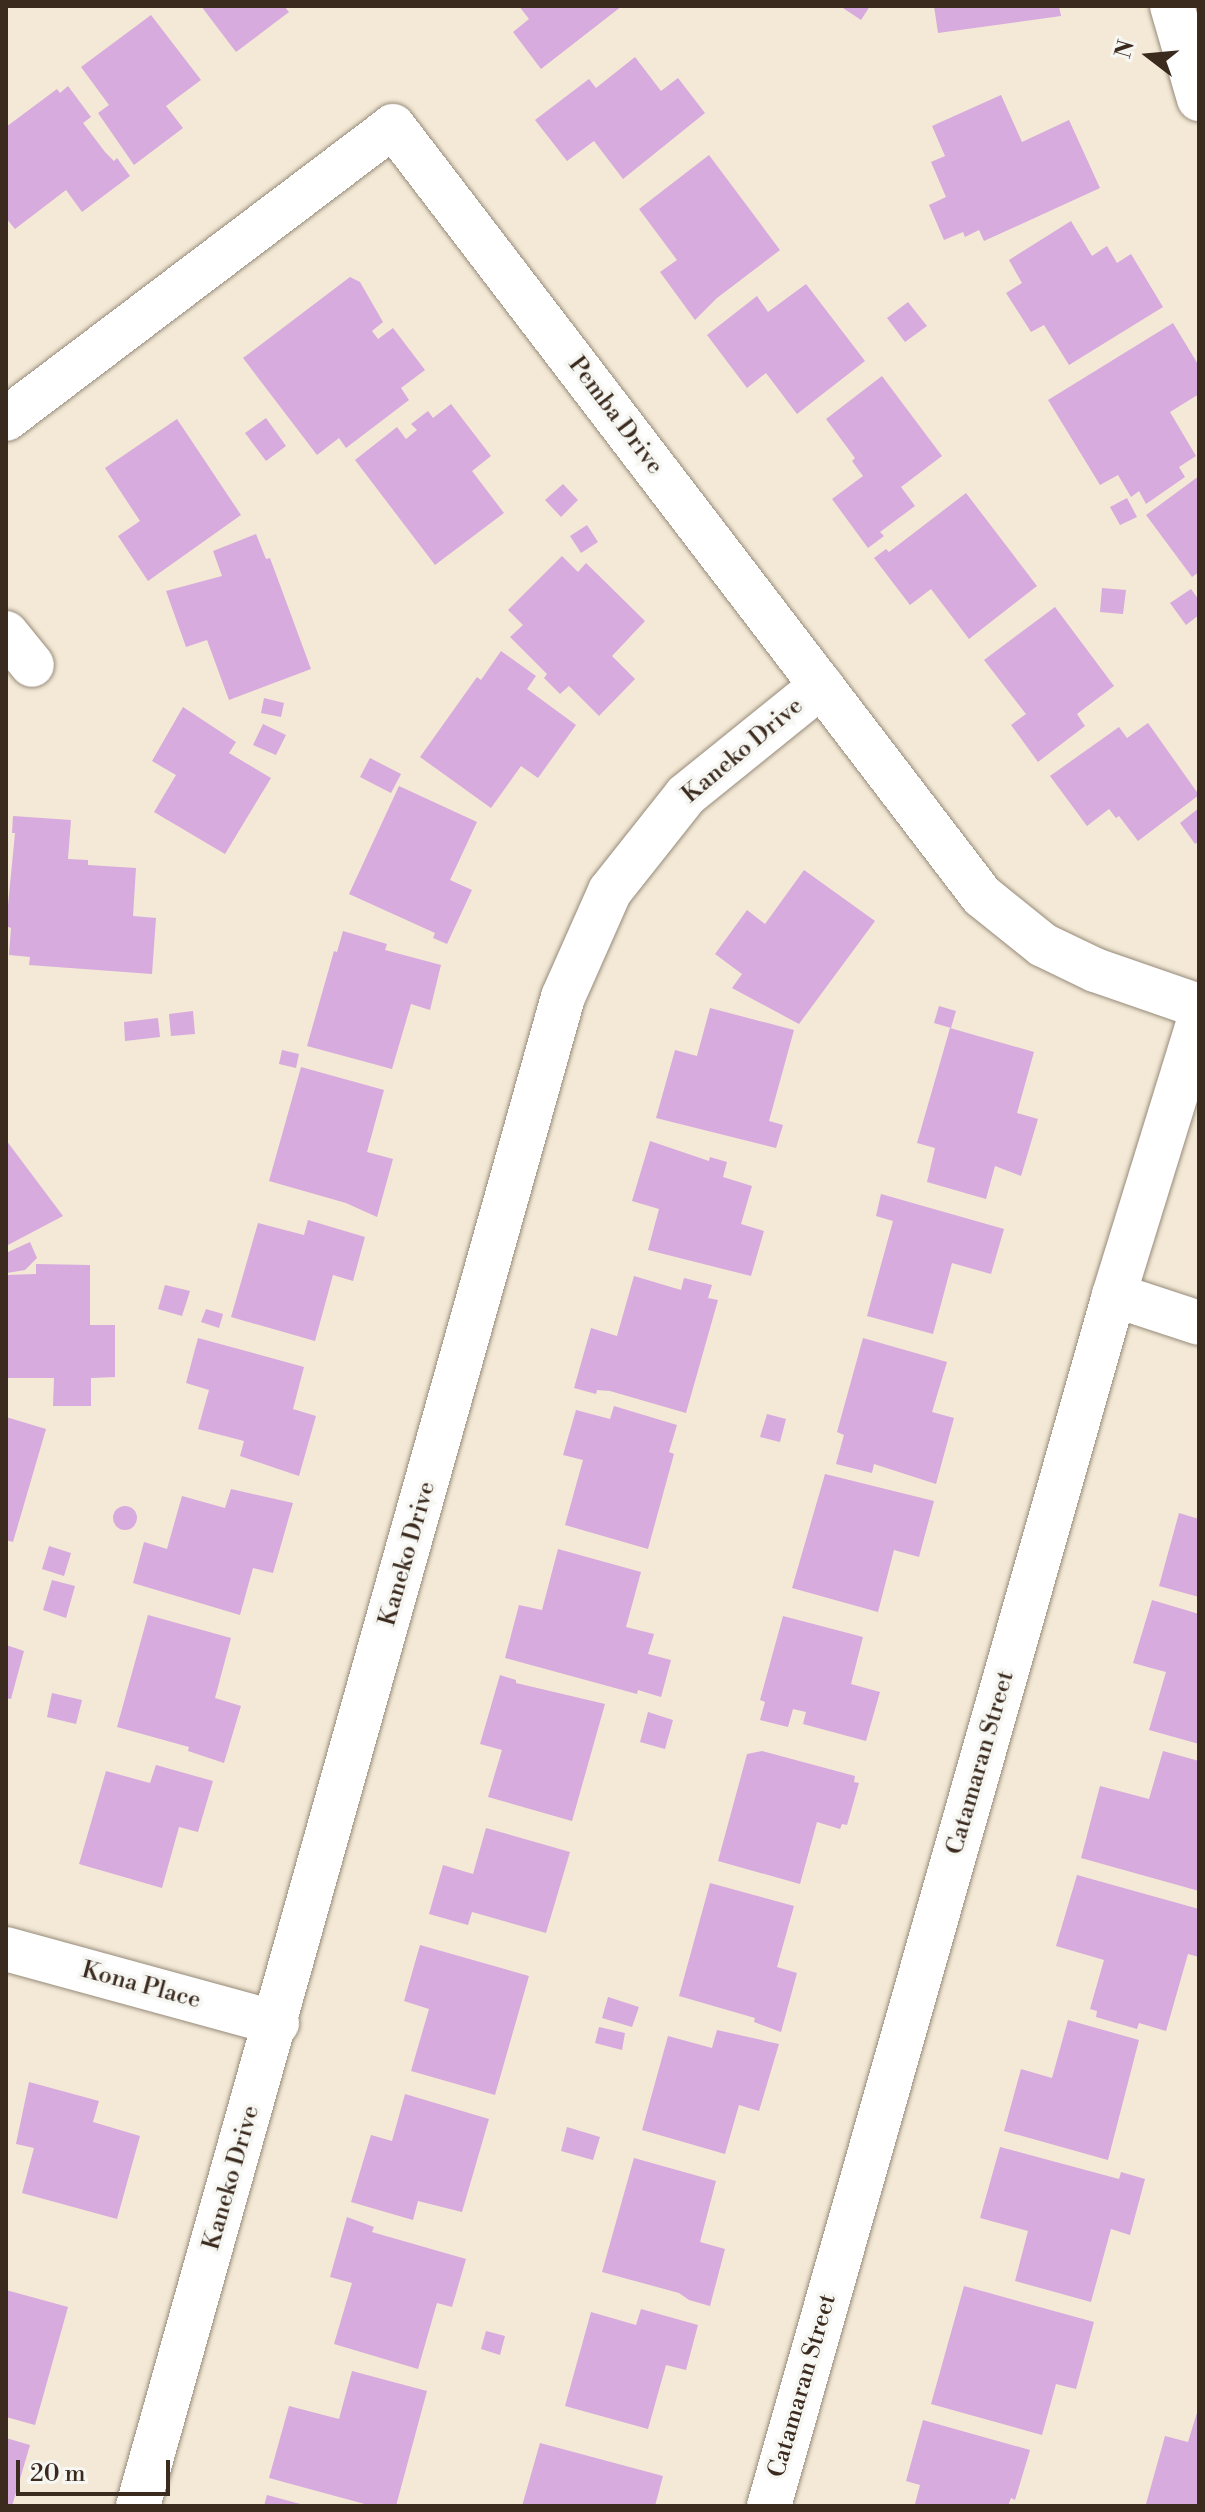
<!DOCTYPE html>
<html>
<head>
<meta charset="utf-8">
<style>
  body { margin:0 }
  #map { position:relative; width:1205px; height:2512px; overflow:hidden; background:#f3e9d6; font-family:"Libre Bodoni",serif }
  div>[style] { position:absolute }
  .building>* { inset:0; background:#d7abdd }
  .round { border-radius:50% }
  .roads { filter:drop-shadow(0 0 2px #978a7a) drop-shadow(0 0 2px #978a7a) }
  .street>* { height:44px; margin:-22px; padding:0 22px; transform-origin:22px; border-radius:22px; background:#fff }
  span { translate:-50% -50%; white-space:nowrap; text-align:center; line-height:1.15; -webkit-text-stroke:7px #f6f6f2; paint-order:stroke }
  .street-label { font-size:24px; color:#3b2a1e }
  .frame { position:absolute; inset:0; border:8px solid #3b2a1e; pointer-events:none }
  .north { position:absolute; left:1109px; top:16px; width:80px; height:80px; -webkit-text-stroke:6px #f6f6f2; paint-order:stroke; rotate:286deg; font-size:22px; font-weight:700; line-height:32px; text-align:center; color:#3b2a1e }
  .north::after { content:''; display:block; margin:auto; width:28px; height:36px; background:#3b2a1e; clip-path:polygon(50% 0,100% 100%,50% 72%,0 100%) }
  .scale { position:absolute; left:16px; top:2460px; width:154px; height:36px; box-sizing:border-box; border:4px solid #3b2a1e; border-top:0; padding-left:10px; font-size:24px; line-height:28px; white-space:nowrap; color:#3b2a1e; -webkit-text-stroke:6px #f6f6f2; paint-order:stroke }
</style>
</head>
<body>
<div id="map">
  <div class="building">
    <div style="clip-path:polygon(201px 6px,284px 6px,289px 12px,236px 52px)"></div>
    <div style="clip-path:polygon(519px 6px,622px 6px,541px 69px,513px 32px,529px 19px)"></div>
    <div style="clip-path:polygon(840px 6px,870px 6px,861px 20px)"></div>
    <div style="clip-path:polygon(934px 6px,1059px 6px,1061px 16px,938px 33px)"></div>
    <div style="clip-path:polygon(151px 15px,201px 80px,166px 106px,183px 128px,134px 165px,98px 113px,109px 105px,81px 67px)"></div>
    <div style="clip-path:polygon(635px 57px,661px 91px,678px 78px,705px 113px,623px 179px,594px 141px,567px 161px,535px 120px,589px 79px,596px 88px)"></div>
    <div style="clip-path:polygon(68px 86px,91px 117px,83px 123px,105px 152px,114px 161px,117px 158px,130px 176px,82px 212px,66px 190px,15px 229px,6px 218px,6px 127px,57px 89px,60px 93px)"></div>
    <div style="clip-path:polygon(1001px 95px,1022px 142px,1069px 120px,1100px 188px,984px 241px,979px 230px,965px 237px,963px 232px,944px 240px,929px 205px,946px 197px,931px 162px,945px 156px,932px 126px)"></div>
    <div style="clip-path:polygon(709px 155px,780px 250px,717px 298px,695px 320px,660px 272px,677px 260px,639px 209px)"></div>
    <div style="clip-path:polygon(1071px 221px,1092px 256px,1107px 246px,1117px 263px,1131px 254px,1163px 307px,1069px 365px,1044px 325px,1031px 332px,1006px 293px,1022px 283px,1009px 260px)"></div>
    <div style="clip-path:polygon(350px 277px,360px 282px,383px 322px,372px 331px,378px 339px,393px 328px,425px 370px,401px 388px,409px 400px,346px 448px,339px 438px,317px 455px,243px 358px)"></div>
    <div style="clip-path:polygon(806px 284px,865px 361px,797px 414px,766px 373px,747px 388px,707px 335px,757px 296px,768px 312px)"></div>
    <div style="clip-path:polygon(908px 302px,927px 326px,905px 342px,887px 318px)"></div>
    <div style="clip-path:polygon(1173px 323px,1199px 366px,1199px 394px,1170px 412px,1196px 456px,1179px 467px,1185px 477px,1146px 504px,1139px 491px,1131px 497px,1118px 475px,1100px 485px,1048px 400px)"></div>
    <div style="clip-path:polygon(882px 376px,942px 456px,901px 487px,915px 506px,880px 532px,884px 536px,868px 548px,832px 499px,863px 476px,852px 461px,855px 458px,826px 419px)"></div>
    <div style="clip-path:polygon(451px 404px,491px 456px,472px 471px,504px 513px,435px 565px,355px 460px,397px 427px,406px 439px,417px 430px,411px 424px,428px 411px,433px 418px)"></div>
    <div style="clip-path:polygon(266px 418px,286px 446px,266px 461px,245px 433px)"></div>
    <div style="clip-path:polygon(177px 419px,241px 515px,148px 581px,118px 536px,140px 521px,105px 468px)"></div>
    <div style="clip-path:polygon(1199px 476px,1199px 572px,1192px 577px,1146px 515px)"></div>
    <div style="clip-path:polygon(563px 484px,578px 500px,561px 517px,545px 500px)"></div>
    <div style="clip-path:polygon(966px 493px,1037px 586px,969px 639px,931px 589px,910px 605px,874px 558px,886px 549px,889px 552px)"></div>
    <div style="clip-path:polygon(1127px 498px,1137px 517px,1120px 525px,1110px 507px)"></div>
    <div style="clip-path:polygon(587px 525px,598px 542px,581px 553px,570px 536px)"></div>
    <div style="clip-path:polygon(256px 534px,266px 559px,270px 558px,311px 669px,229px 700px,207px 640px,186px 647px,166px 591px,222px 576px,213px 551px)"></div>
    <div style="clip-path:polygon(562px 556px,578px 572px,586px 563px,645px 621px,612px 656px,635px 679px,599px 716px,569px 686px,560px 694px,544px 678px,547px 674px,510px 637px,523px 625px,508px 610px)"></div>
    <div style="clip-path:polygon(1102px 588px,1126px 590px,1123px 614px,1100px 612px)"></div>
    <div style="clip-path:polygon(1191px 589px,1199px 600px,1199px 615px,1186px 625px,1170px 603px)"></div>
    <div style="clip-path:polygon(1055px 607px,1114px 686px,1077px 714px,1085px 726px,1038px 762px,1011px 725px,1026px 714px,984px 660px)"></div>
    <div style="clip-path:polygon(501px 651px,536px 676px,527px 689px,576px 725px,538px 778px,521px 766px,491px 808px,420px 757px,477px 677px,481px 680px)"></div>
    <div style="clip-path:polygon(264px 698px,284px 703px,281px 717px,261px 713px)"></div>
    <div style="clip-path:polygon(183px 707px,236px 742px,229px 753px,271px 778px,225px 854px,154px 812px,176px 775px,152px 761px)"></div>
    <div style="clip-path:polygon(1148px 723px,1199px 795px,1138px 841px,1119px 816px,1116px 818px,1109px 809px,1087px 826px,1050px 776px,1119px 727px,1127px 738px)"></div>
    <div style="clip-path:polygon(263px 724px,286px 735px,276px 755px,253px 745px)"></div>
    <div style="clip-path:polygon(370px 758px,401px 774px,391px 793px,360px 777px)"></div>
    <div style="clip-path:polygon(399px 786px,477px 822px,450px 880px,472px 890px,447px 944px,433px 938px,435px 933px,349px 894px)"></div>
    <div style="clip-path:polygon(1199px 808px,1199px 841px,1195px 844px,1180px 823px)"></div>
    <div style="clip-path:polygon(13px 816px,71px 820px,68px 859px,88px 860px,88px 865px,136px 868px,133px 916px,156px 918px,152px 974px,29px 965px,30px 957px,9px 955px,11px 928px,6px 926px,15px 833px,12px 833px)"></div>
    <div style="clip-path:polygon(804px 870px,875px 921px,799px 1024px,732px 988px,742px 974px,715px 954px,747px 910px,765px 924px)"></div>
    <div style="clip-path:polygon(343px 931px,387px 944px,385px 950px,441px 965px,430px 1010px,411px 1004px,392px 1069px,307px 1046px,334px 951px,337px 952px)"></div>
    <div style="clip-path:polygon(939px 1006px,956px 1011px,951px 1028px,934px 1023px)"></div>
    <div style="clip-path:polygon(710px 1008px,794px 1030px,769px 1121px,783px 1125px,776px 1148px,656px 1118px,675px 1050px,697px 1056px)"></div>
    <div style="clip-path:polygon(193px 1011px,195px 1034px,171px 1036px,169px 1014px)"></div>
    <div style="clip-path:polygon(158px 1018px,160px 1037px,125px 1041px,124px 1022px)"></div>
    <div style="clip-path:polygon(950px 1028px,1034px 1052px,1017px 1113px,1038px 1119px,1021px 1176px,995px 1166px,986px 1199px,927px 1182px,935px 1148px,917px 1143px)"></div>
    <div style="clip-path:polygon(282px 1050px,299px 1054px,296px 1068px,279px 1064px)"></div>
    <div style="clip-path:polygon(301px 1067px,384px 1090px,367px 1152px,393px 1159px,377px 1217px,346px 1203px,269px 1181px)"></div>
    <div style="clip-path:polygon(6px 1140px,63px 1216px,6px 1246px)"></div>
    <div style="clip-path:polygon(650px 1141px,709px 1161px,710px 1157px,727px 1162px,723px 1177px,752px 1186px,741px 1224px,764px 1231px,751px 1276px,648px 1250px,659px 1209px,632px 1201px)"></div>
    <div style="clip-path:polygon(881px 1194px,1004px 1229px,991px 1274px,952px 1263px,933px 1334px,867px 1316px,893px 1221px,876px 1216px)"></div>
    <div style="clip-path:polygon(308px 1220px,365px 1237px,353px 1281px,333px 1275px,315px 1341px,231px 1317px,258px 1223px,304px 1235px)"></div>
    <div style="clip-path:polygon(30px 1242px,37px 1258px,25px 1270px,7px 1273px,6px 1253px)"></div>
    <div style="clip-path:polygon(36px 1264px,90px 1265px,90px 1325px,115px 1325px,115px 1377px,91px 1378px,91px 1406px,53px 1406px,54px 1378px,7px 1378px,6px 1275px,36px 1274px)"></div>
    <div style="clip-path:polygon(634px 1276px,681px 1290px,684px 1278px,712px 1285px,708px 1298px,718px 1300px,686px 1413px,610px 1391px,597px 1390px,596px 1394px,574px 1388px,591px 1328px,617px 1336px)"></div>
    <div style="clip-path:polygon(165px 1285px,190px 1291px,182px 1316px,158px 1309px)"></div>
    <div style="clip-path:polygon(206px 1309px,223px 1314px,219px 1328px,201px 1322px)"></div>
    <div style="clip-path:polygon(198px 1338px,304px 1367px,293px 1409px,316px 1416px,299px 1476px,240px 1456px,244px 1441px,198px 1429px,209px 1390px,186px 1383px)"></div>
    <div style="clip-path:polygon(863px 1338px,947px 1362px,932px 1412px,954px 1418px,936px 1484px,874px 1464px,872px 1473px,836px 1464px,844px 1435px,837px 1432px)"></div>
    <div style="clip-path:polygon(614px 1406px,677px 1425px,669px 1452px,674px 1454px,648px 1549px,565px 1525px,583px 1460px,563px 1455px,576px 1410px,610px 1419px)"></div>
    <div style="clip-path:polygon(767px 1414px,786px 1419px,780px 1442px,760px 1437px)"></div>
    <div style="clip-path:polygon(6px 1417px,46px 1429px,13px 1542px,6px 1540px)"></div>
    <div style="clip-path:polygon(825px 1474px,934px 1501px,919px 1557px,894px 1550px,878px 1612px,792px 1588px)"></div>
    <div style="clip-path:polygon(231px 1489px,293px 1503px,273px 1573px,253px 1568px,240px 1615px,133px 1583px,144px 1542px,167px 1549px,182px 1496px,225px 1508px)"></div>
    <div class="round" style="left:113px;top:1506px;width:24px;height:24px"></div>
    <div style="clip-path:polygon(1179px 1513px,1199px 1519px,1199px 1597px,1159px 1586px)"></div>
    <div style="clip-path:polygon(49px 1546px,71px 1553px,64px 1576px,42px 1569px)"></div>
    <div style="clip-path:polygon(558px 1549px,641px 1572px,626px 1627px,654px 1634px,648px 1654px,671px 1660px,661px 1697px,638px 1690px,637px 1694px,505px 1658px,519px 1605px,542px 1610px)"></div>
    <div style="clip-path:polygon(52px 1580px,75px 1586px,66px 1618px,43px 1610px)"></div>
    <div style="clip-path:polygon(1152px 1600px,1199px 1614px,1199px 1744px,1149px 1730px,1166px 1672px,1133px 1663px)"></div>
    <div style="clip-path:polygon(148px 1615px,231px 1638px,215px 1698px,241px 1706px,224px 1763px,188px 1751px,189px 1747px,117px 1727px)"></div>
    <div style="clip-path:polygon(783px 1616px,863px 1637px,851px 1684px,880px 1692px,866px 1741px,803px 1724px,806px 1712px,793px 1709px,788px 1727px,760px 1720px,765px 1702px,760px 1700px)"></div>
    <div style="clip-path:polygon(6px 1645px,24px 1651px,11px 1699px,6px 1698px)"></div>
    <div style="clip-path:polygon(500px 1675px,516px 1680px,516px 1683px,605px 1704px,572px 1821px,488px 1797px,502px 1750px,480px 1744px)"></div>
    <div style="clip-path:polygon(52px 1693px,82px 1700px,76px 1724px,47px 1717px)"></div>
    <div style="clip-path:polygon(648px 1712px,673px 1720px,665px 1749px,640px 1742px)"></div>
    <div style="clip-path:polygon(762px 1751px,855px 1776px,854px 1782px,859px 1783px,847px 1825px,842px 1824px,840px 1829px,817px 1822px,800px 1884px,718px 1861px,747px 1754px)"></div>
    <div style="clip-path:polygon(1163px 1751px,1199px 1761px,1199px 1891px,1081px 1858px,1100px 1786px,1149px 1799px)"></div>
    <div style="clip-path:polygon(156px 1765px,213px 1781px,198px 1832px,179px 1827px,162px 1888px,79px 1864px,106px 1771px,150px 1783px)"></div>
    <div style="clip-path:polygon(486px 1828px,570px 1852px,546px 1933px,472px 1912px,468px 1925px,429px 1914px,443px 1865px,473px 1874px)"></div>
    <div style="clip-path:polygon(1077px 1875px,1199px 1909px,1199px 1957px,1188px 1954px,1166px 2031px,1139px 2023px,1137px 2029px,1096px 2017px,1097px 2011px,1090px 2009px,1104px 1960px,1056px 1946px)"></div>
    <div style="clip-path:polygon(710px 1883px,794px 1906px,777px 1967px,797px 1973px,781px 2032px,754px 2022px,755px 2018px,679px 1996px)"></div>
    <div style="clip-path:polygon(420px 1945px,529px 1976px,495px 2095px,411px 2071px,429px 2009px,404px 2001px)"></div>
    <div style="clip-path:polygon(608px 1997px,639px 2007px,632px 2027px,602px 2018px)"></div>
    <div style="clip-path:polygon(1068px 2020px,1139px 2040px,1108px 2160px,1004px 2131px,1021px 2069px,1052px 2078px)"></div>
    <div style="clip-path:polygon(599px 2027px,625px 2033px,622px 2050px,595px 2043px)"></div>
    <div style="clip-path:polygon(717px 2030px,779px 2044px,759px 2111px,739px 2105px,725px 2154px,642px 2130px,668px 2036px,712px 2048px)"></div>
    <div style="clip-path:polygon(29px 2082px,99px 2101px,93px 2122px,140px 2136px,117px 2219px,22px 2193px,34px 2148px,16px 2144px)"></div>
    <div style="clip-path:polygon(405px 2094px,489px 2119px,462px 2212px,418px 2201px,413px 2220px,351px 2202px,371px 2135px,392px 2141px)"></div>
    <div style="clip-path:polygon(567px 2127px,600px 2137px,593px 2160px,561px 2151px)"></div>
    <div style="clip-path:polygon(1000px 2147px,1119px 2179px,1121px 2172px,1145px 2179px,1130px 2235px,1111px 2229px,1091px 2302px,1015px 2281px,1028px 2231px,980px 2218px)"></div>
    <div style="clip-path:polygon(634px 2158px,716px 2181px,700px 2242px,725px 2249px,710px 2306px,689px 2300px,679px 2293px,602px 2272px)"></div>
    <div style="clip-path:polygon(347px 2217px,374px 2227px,372px 2232px,466px 2259px,452px 2307px,437px 2303px,418px 2369px,334px 2344px,352px 2283px,330px 2277px)"></div>
    <div style="clip-path:polygon(964px 2286px,1094px 2322px,1076px 2389px,1056px 2384px,1042px 2435px,931px 2404px)"></div>
    <div style="clip-path:polygon(6px 2290px,68px 2307px,35px 2425px,6px 2417px)"></div>
    <div style="clip-path:polygon(641px 2309px,698px 2325px,686px 2370px,666px 2365px,648px 2429px,565px 2406px,591px 2312px,636px 2325px)"></div>
    <div style="clip-path:polygon(486px 2331px,505px 2336px,500px 2355px,481px 2349px)"></div>
    <div style="clip-path:polygon(352px 2371px,427px 2391px,396px 2506px,372px 2506px,269px 2478px,289px 2406px,339px 2419px)"></div>
    <div style="clip-path:polygon(1199px 2406px,1199px 2506px,1146px 2504px,1165px 2436px,1188px 2442px)"></div>
    <div style="clip-path:polygon(923px 2420px,1030px 2450px,1015px 2500px,1011px 2498px,1008px 2506px,915px 2504px,920px 2485px,906px 2481px)"></div>
    <div style="clip-path:polygon(6px 2438px,30px 2445px,12px 2506px,6px 2506px)"></div>
    <div style="clip-path:polygon(540px 2443px,663px 2476px,655px 2506px,522px 2506px)"></div>
    <div style="clip-path:polygon(267px 2495px,304px 2505px,304px 2506px,264px 2506px)"></div>
  </div>
  <div class="roads">
    <div class="street">
      <div style="left:1172px;top:6px;width:97px;rotate:73.8deg"></div>
      <div style="left:6px;top:419px;width:485px;rotate:-37.1deg"></div>
      <div style="left:393px;top:126px;width:969px;rotate:52.59deg"></div>
      <div style="left:982px;top:896px;width:78px;rotate:38.8deg"></div>
      <div style="left:1043px;top:945px;width:58px;rotate:25.7deg"></div>
      <div style="left:1095px;top:970px;width:110px;rotate:19.1deg"></div>
      <div style="left:6px;top:633px;width:41px;rotate:50.9deg"></div>
      <div style="left:1114px;top:1295px;width:89px;rotate:18.2deg"></div>
      <div style="left:6px;top:1949px;width:281px;rotate:15.3deg"></div>
      <div style="left:138px;top:2506px;width:1568px;rotate:-74.27deg"></div>
      <div style="left:563px;top:997px;width:116px;rotate:-66.1deg"></div>
      <div style="left:610px;top:891px;width:122px;rotate:-51.6deg"></div>
      <div style="left:686px;top:795px;width:174px;rotate:-38.9deg"></div>
      <div style="left:769px;top:2506px;width:1259px;rotate:-74.1deg"></div>
      <div style="left:1114px;top:1295px;width:287px;rotate:-72.8deg"></div>
    </div>
  </div>
  <div class="street-label">
    <span style="left:615px;top:416px;rotate:53deg">Pemba Drive</span>
    <span style="left:743px;top:751px;rotate:-40deg">Kaneko Drive</span>
    <span style="left:408px;top:1554px;rotate:-74deg">Kaneko Drive</span>
    <span style="left:981px;top:1763px;rotate:-74deg">Catamaran Street</span>
    <span style="left:141px;top:1986px;rotate:15deg">Kona Place</span>
    <span style="left:232px;top:2178px;rotate:-74deg">Kaneko Drive</span>
    <span style="left:803px;top:2386px;rotate:-74deg">Catamaran Street</span>
  </div>
  <div class="frame"></div>
  <div class="north">N</div>
  <div class="scale">20 m</div>
</div>
</body>
</html>
